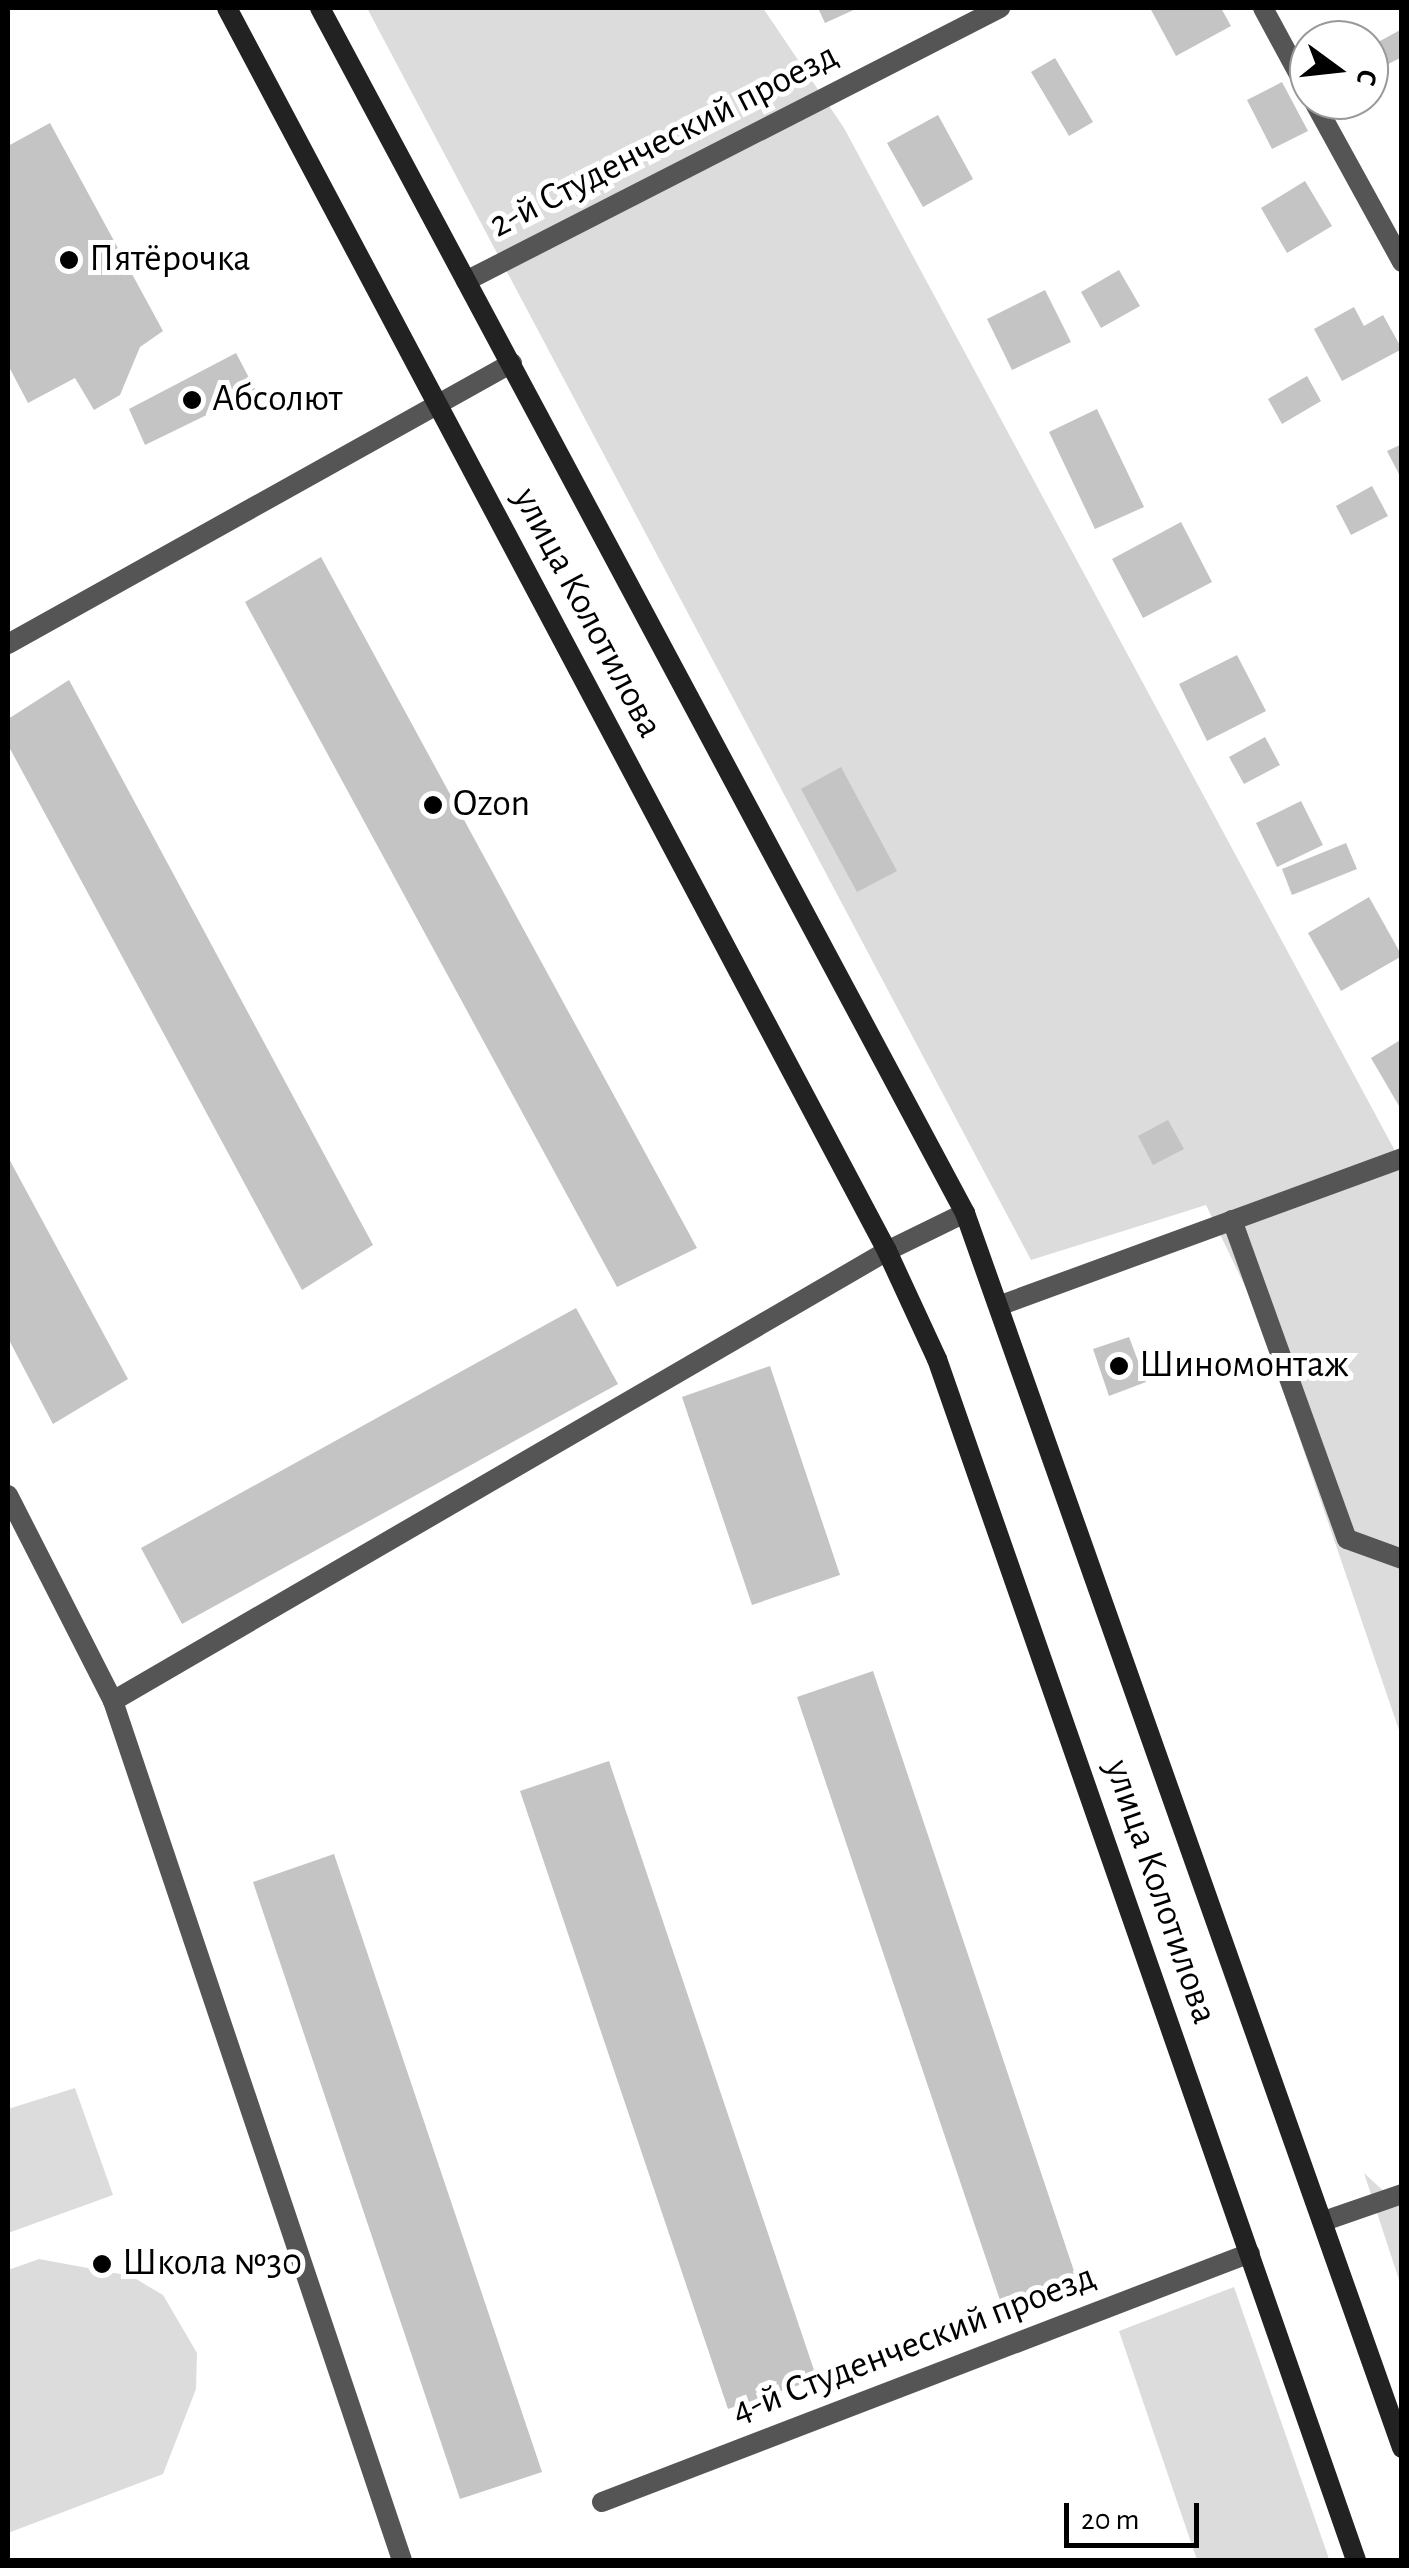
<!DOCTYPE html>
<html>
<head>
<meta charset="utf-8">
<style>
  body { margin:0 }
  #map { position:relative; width:1409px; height:2568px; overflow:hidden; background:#fff; font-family:"Alegreya Sans",sans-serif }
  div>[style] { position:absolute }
  .green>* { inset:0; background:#dcdcdc }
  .building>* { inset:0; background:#c4c4c4 }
  .service>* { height:20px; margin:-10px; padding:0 10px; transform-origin:10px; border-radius:10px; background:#555 }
  .minor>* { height:20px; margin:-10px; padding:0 10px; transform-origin:10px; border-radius:10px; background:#555 }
  .secondary>* { height:20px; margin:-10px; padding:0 10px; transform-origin:10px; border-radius:10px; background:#222 }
  .dots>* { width:28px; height:28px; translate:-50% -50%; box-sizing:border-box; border:5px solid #fff; border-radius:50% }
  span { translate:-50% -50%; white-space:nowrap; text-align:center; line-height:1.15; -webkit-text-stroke:10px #fff; paint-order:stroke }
  .street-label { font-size:38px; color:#000 }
  .poi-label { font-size:38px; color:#000 }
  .left { translate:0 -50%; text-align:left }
  .frame { position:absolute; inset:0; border:10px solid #000; pointer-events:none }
  .north { position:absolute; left:1289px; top:20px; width:100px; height:100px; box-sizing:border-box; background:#fff; border:2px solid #999; border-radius:50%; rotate:105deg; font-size:28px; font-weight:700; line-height:40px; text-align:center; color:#000 }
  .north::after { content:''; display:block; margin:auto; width:35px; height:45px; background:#000; clip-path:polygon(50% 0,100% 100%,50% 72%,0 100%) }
  .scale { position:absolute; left:1064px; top:2503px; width:135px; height:45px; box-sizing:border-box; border:5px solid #000; border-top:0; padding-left:12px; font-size:30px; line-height:35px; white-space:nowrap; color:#000; -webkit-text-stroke:8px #fff; paint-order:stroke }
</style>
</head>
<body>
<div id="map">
  <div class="green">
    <div style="clip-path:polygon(367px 8px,763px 8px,844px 128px,1401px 1162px,1401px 1736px,1254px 1305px,1206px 1205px,1031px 1260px)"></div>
    <div style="clip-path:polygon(75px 2088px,113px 2195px,8px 2233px,8px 2109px)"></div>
    <div style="clip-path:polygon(1364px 2173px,1390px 2197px,1401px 2192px,1401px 2286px)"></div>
    <div style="clip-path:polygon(39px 2259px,131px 2276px,163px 2295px,197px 2353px,196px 2389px,163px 2474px,8px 2533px,8px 2270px)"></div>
    <div style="clip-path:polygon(1234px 2287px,1328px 2556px,1329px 2560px,1197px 2560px,1119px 2331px)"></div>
  </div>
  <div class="building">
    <div style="clip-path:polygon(818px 8px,858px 8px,825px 23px)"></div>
    <div style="clip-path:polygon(1150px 8px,1221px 8px,1231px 26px,1176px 56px)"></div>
    <div style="clip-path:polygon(1402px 29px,1402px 57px,1369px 74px,1369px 47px)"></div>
    <div style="clip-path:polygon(1055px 58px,1093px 122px,1069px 136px,1031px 72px)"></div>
    <div style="clip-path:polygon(1282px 82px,1308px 131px,1272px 149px,1247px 100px)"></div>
    <div style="clip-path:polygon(938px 115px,973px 179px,923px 207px,887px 143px)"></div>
    <div style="clip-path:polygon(50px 123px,163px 331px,140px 347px,120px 395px,94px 410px,75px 378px,28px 403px,8px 365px,8px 146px)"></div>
    <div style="clip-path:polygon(1305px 181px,1332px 226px,1287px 253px,1261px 208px)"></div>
    <div style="clip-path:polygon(1119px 270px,1140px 306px,1101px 328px,1081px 292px)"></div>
    <div style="clip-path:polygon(1045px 290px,1071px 342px,1012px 370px,987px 319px)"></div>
    <div style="clip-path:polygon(1354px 307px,1364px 326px,1383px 315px,1402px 349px,1342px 381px,1314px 329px)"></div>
    <div style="clip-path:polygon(236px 353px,256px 391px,145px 445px,129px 409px)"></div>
    <div style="clip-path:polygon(1307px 376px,1321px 401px,1282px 424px,1268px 399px)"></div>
    <div style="clip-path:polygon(1097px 409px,1144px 507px,1095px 529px,1049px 432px)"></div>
    <div style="clip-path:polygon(1402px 444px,1402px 480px,1387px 451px)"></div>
    <div style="clip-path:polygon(1372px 486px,1388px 516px,1351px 535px,1336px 506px)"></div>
    <div style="clip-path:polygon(1181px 522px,1212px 582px,1143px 618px,1112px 559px)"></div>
    <div style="clip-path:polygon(321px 557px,697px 1248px,617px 1287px,245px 602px)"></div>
    <div style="clip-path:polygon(1237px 655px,1266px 711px,1207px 741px,1179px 684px)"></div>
    <div style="clip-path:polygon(69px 680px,373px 1245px,302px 1290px,8px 745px,8px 719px)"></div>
    <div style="clip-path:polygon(1265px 737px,1280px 765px,1244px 784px,1229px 757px)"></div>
    <div style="clip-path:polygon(841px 767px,897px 871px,857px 892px,801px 789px)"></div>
    <div style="clip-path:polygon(1301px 801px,1323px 845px,1277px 867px,1256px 823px)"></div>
    <div style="clip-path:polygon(1346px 843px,1357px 869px,1292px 895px,1282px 869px)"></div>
    <div style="clip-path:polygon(1369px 897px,1402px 956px,1341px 991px,1308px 933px)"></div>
    <div style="clip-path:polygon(1402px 1039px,1402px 1104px,1399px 1106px,1371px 1058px)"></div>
    <div style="clip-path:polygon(1168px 1120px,1184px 1149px,1153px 1165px,1138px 1136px)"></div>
    <div style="clip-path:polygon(8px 1157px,128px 1379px,53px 1424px,8px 1338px)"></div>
    <div style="clip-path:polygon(576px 1308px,618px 1384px,182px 1624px,141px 1548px)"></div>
    <div style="clip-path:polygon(1129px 1337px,1146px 1382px,1109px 1396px,1093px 1349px)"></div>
    <div style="clip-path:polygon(770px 1366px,840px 1575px,752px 1605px,682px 1397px)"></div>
    <div style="clip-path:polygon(873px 1671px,1080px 2289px,1005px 2315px,797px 1697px)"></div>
    <div style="clip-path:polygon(609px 1761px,817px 2379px,728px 2409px,520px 1791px)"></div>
    <div style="clip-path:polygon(334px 1854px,542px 2472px,460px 2499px,253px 1882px)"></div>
  </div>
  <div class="service">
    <div style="left:1232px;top:1220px;width:339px;rotate:70.2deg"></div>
    <div style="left:1347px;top:1539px;width:59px;rotate:20deg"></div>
    <div style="left:113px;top:1701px;width:895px;rotate:-30.17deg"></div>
  </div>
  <div class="minor">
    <div style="left:1263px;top:8px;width:97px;rotate:61.6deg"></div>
    <div style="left:1313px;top:100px;width:185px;rotate:61.2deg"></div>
    <div style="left:466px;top:281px;width:600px;rotate:-27.08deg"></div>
    <div style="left:8px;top:644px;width:577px;rotate:-29.14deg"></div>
    <div style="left:887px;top:1251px;width:87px;rotate:-26deg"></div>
    <div style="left:1001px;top:1305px;width:427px;rotate:-20.1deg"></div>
    <div style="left:8px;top:1495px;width:231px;rotate:63deg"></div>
    <div style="left:113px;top:1701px;width:906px;rotate:71.41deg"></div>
    <div style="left:1324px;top:2221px;width:83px;rotate:-19.1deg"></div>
    <div style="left:602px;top:2502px;width:694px;rotate:-21.02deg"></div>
  </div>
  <div class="secondary">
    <div style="left:227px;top:8px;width:1407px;rotate:62.03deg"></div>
    <div style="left:887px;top:1251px;width:119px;rotate:65.2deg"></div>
    <div style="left:937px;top:1359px;width:1272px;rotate:70.77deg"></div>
    <div style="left:320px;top:8px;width:1367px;rotate:61.84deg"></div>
    <div style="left:965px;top:1213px;width:1310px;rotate:70.51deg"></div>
  </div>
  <div class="dots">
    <div style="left:69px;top:260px;background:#000"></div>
    <div style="left:192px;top:400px;background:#000"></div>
    <div style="left:433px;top:805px;background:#000"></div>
    <div style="left:1119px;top:1366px;background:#000"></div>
    <div style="left:102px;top:2264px;background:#000"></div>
  </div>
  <div class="street-label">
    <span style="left:664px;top:141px;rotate:-27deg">2-й Студенческий проезд</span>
    <span style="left:587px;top:613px;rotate:62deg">улица Колотилова</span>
    <span style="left:1160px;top:1892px;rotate:71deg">улица Колотилова</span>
    <span style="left:914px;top:2345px;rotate:-21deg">4-й Студенческий проезд</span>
  </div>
  <div class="poi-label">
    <span class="left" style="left:89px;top:260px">Пятёрочка</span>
    <span class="left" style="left:212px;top:400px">Абсолют</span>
    <span class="left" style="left:453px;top:805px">Ozon</span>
    <span class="left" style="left:1139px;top:1366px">Шиномонтаж</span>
    <span class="left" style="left:122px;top:2264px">Школа №30</span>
  </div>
  <div class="frame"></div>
  <div class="north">С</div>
  <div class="scale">20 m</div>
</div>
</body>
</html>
